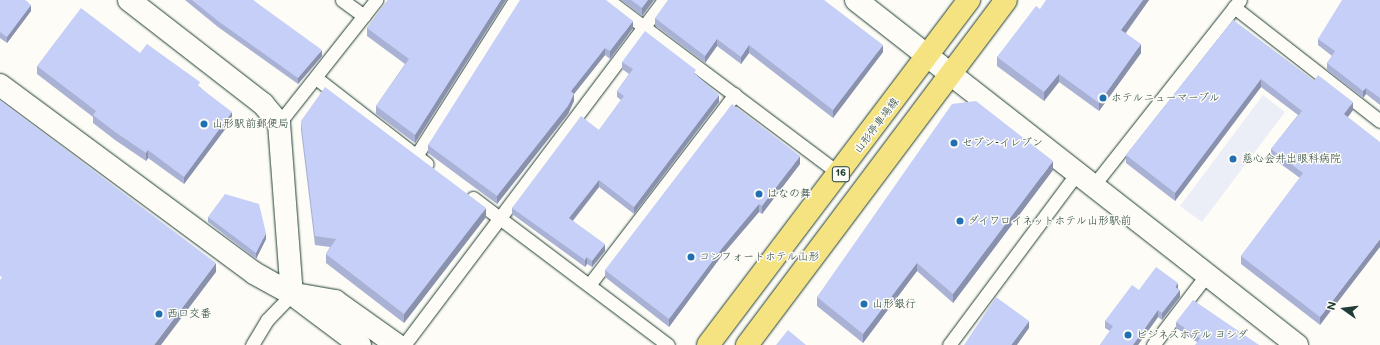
<!DOCTYPE html>
<html>
<head>
<meta charset="utf-8">
<style>
  body { margin:0 }
  #map { position:relative; width:1380px; height:345px; overflow:hidden; background:#fdfcf7; font-family:"Balsamiq Sans","Klee One",sans-serif }
  div>[style] { position:absolute }
  .built>* { inset:0; background:#eceef7 }
  .roads { filter:drop-shadow(0 0 1px #1f3d34) drop-shadow(0 0 1px #1f3d34) }
  .lane>* { height:13px; margin:-6.5px; padding:0 6.5px; transform-origin:6.5px; border-radius:6.5px; background:#fdfcf7 }
  .street>* { height:22px; margin:-11px; padding:0 11px; transform-origin:11px; border-radius:11px; background:#fdfcf7 }
  .secondary>* { height:22px; margin:-11px; padding:0 11px; transform-origin:11px; border-radius:11px; background:#fdfcf7 }
  .primary>* { height:22px; margin:-11px; padding:0 11px; transform-origin:11px; border-radius:11px; background:#f5e382 }
  .wall>* { inset:0; background:#a9b2d4 }
  .shaded-wall>* { inset:0; background:#8a91ad }
  .building>* { inset:0; background:#c5cff7 }
  .dots>* { width:11px; height:11px; translate:-50% -50%; box-sizing:border-box; border:2px solid #fdfcf7; border-radius:50% }
  span { translate:-50% -50%; white-space:nowrap; text-align:center; line-height:1.15; -webkit-text-stroke:3px #fdfcf7; paint-order:stroke }
  .shield-label span { padding:1px 3px; background:#fdfcf7; border:1px solid; border-radius:3px; -webkit-text-stroke-width:0 }
  .shield-label { font-size:10px; color:#1f3d34; font-weight:700 }
  .poi-label { font-size:11px; color:#1f3d34 }
  .left { translate:0 -50%; text-align:left }
  .street-label { font-size:11px; color:#1f3d34 }
  .north { position:absolute; left:1324px; top:289px; width:40px; height:40px; -webkit-text-stroke:3px #fdfcf7; paint-order:stroke; rotate:284deg; font-size:11px; font-weight:700; line-height:16px; text-align:center; color:#1f3d34 }
  .north::after { content:''; display:block; margin:auto; width:14px; height:18px; background:#1f3d34; clip-path:polygon(50% 0,100% 100%,50% 72%,0 100%) }
</style>
</head>
<body>
<div id="map">
  <div class="built">
    <div style="clip-path:polygon(1263px 95px,1285px 112px,1202px 222px,1180px 206px)"></div>
  </div>
  <div class="roads">
    <div class="lane">
      <div style="left:342px;top:0;width:27px;rotate:36deg"></div>
      <div style="left:608px;top:0;width:290px;rotate:36.9deg"></div>
      <div style="left:1234px;top:7px;width:185px;rotate:38deg"></div>
      <div style="left:316px;top:78px;width:140px;rotate:37.8deg"></div>
      <div style="left:279px;top:123px;width:157px;rotate:-51.7deg"></div>
      <div style="left:416px;top:156px;width:185px;rotate:-57.6deg"></div>
      <div style="left:1093px;top:186px;width:237px;rotate:-51.7deg"></div>
      <div style="left:473px;top:198px;width:244px;rotate:37deg"></div>
      <div style="left:589px;top:285px;width:240px;rotate:-52.6deg"></div>
      <div style="left:252px;top:345px;width:29px;rotate:-59deg"></div>
      <div style="left:267px;top:320px;width:36px;rotate:-46deg"></div>
      <div style="left:404px;top:345px;width:432px;rotate:-53deg"></div>
      <div style="left:949px;top:345px;width:214px;rotate:-53.3deg"></div>
      <div style="left:1153px;top:345px;width:91px;rotate:-52.6deg"></div>
    </div>
    <div class="street">
      <div style="left:0;top:85px;width:316px;rotate:36.5deg"></div>
      <div style="left:254px;top:273px;width:43px;rotate:28.9deg"></div>
    </div>
    <div class="secondary">
      <div style="left:129px;top:0;width:170px;rotate:37.8deg"></div>
      <div style="left:263px;top:104px;width:25px;rotate:50deg"></div>
      <div style="left:279px;top:123px;width:171px;rotate:85.7deg"></div>
      <div style="left:292px;top:294px;width:85px;rotate:36.9deg"></div>
      <div style="left:856px;top:0;width:560px;rotate:38.04deg"></div>
      <div style="left:295px;top:294px;width:41px;rotate:9.9deg"></div>
      <div style="left:335px;top:301px;width:76px;rotate:35.4deg"></div>
    </div>
    <div class="primary">
      <div style="left:708px;top:345px;width:433px;rotate:-52.9deg"></div>
      <div style="left:747px;top:345px;width:431px;rotate:-53.1deg"></div>
    </div>
  </div>
  <div class="wall">
    <div style="clip-path:polygon(0 0,27px 1px,31px 11px,7px 43px,0 38px)"></div>
    <div style="clip-path:polygon(185px 0,253px 0,322px 56px,298px 84px,218px 27px)"></div>
    <div style="clip-path:polygon(388px 0,506px 0,415px 143px,376px 114px,376px 106px,405px 64px,367px 36px,367px 28px)"></div>
    <div style="clip-path:polygon(621px 0,654px 0,642px 16px)"></div>
    <div style="clip-path:polygon(1149px 0,1126px 33px,1141px 53px,1099px 111px,1059px 82px,1044px 101px,997px 66px,997px 57px,1040px 9px)"></div>
    <div style="clip-path:polygon(1380px 0,1380px 105px,1366px 94px,1363px 98px,1327px 70px,1327px 63px,1332px 56px,1318px 45px,1318px 39px)"></div>
    <div style="clip-path:polygon(655px 18px,883px 52px,833px 118px,749px 53px,741px 64px,717px 46px,705px 63px,655px 25px)"></div>
    <div style="clip-path:polygon(1233px 20px,1314px 81px,1353px 110px,1348px 117px,1320px 325px,1241px 264px,1241px 256px,1300px 178px,1271px 157px,1271px 149px,1298px 115px,1261px 87px,1175px 201px,1126px 163px,1126px 155px)"></div>
    <div style="clip-path:polygon(633px 28px,610px 59px,605px 55px,574px 94px,574px 101px,568px 114px,497px 204px,428px 153px,428px 145px)"></div>
    <div style="clip-path:polygon(140px 53px,200px 87px,232px 120px,184px 184px,148px 158px,146px 161px,115px 140px,93px 123px,93px 117px,37px 74px,37px 66px)"></div>
    <div style="clip-path:polygon(622px 62px,696px 75px,719px 102px,634px 214px,599px 187px,573px 221px,605px 251px,592px 267px,587px 264px,585px 267px,512px 214px,512px 208px,599px 130px,621px 100px,617px 97px,617px 91px,629px 74px,622px 69px)"></div>
    <div style="clip-path:polygon(301px 121px,486px 217px,404px 323px,326px 263px,326px 254px,330px 247px,315px 245px,301px 130px)"></div>
    <div style="clip-path:polygon(800px 164px,762px 214px,759px 212px,723px 254px,669px 327px,605px 277px,605px 270px)"></div>
    <div style="clip-path:polygon(1053px 170px,953px 303px,917px 271px,863px 343px,817px 306px,817px 297px)"></div>
    <div style="clip-path:polygon(208px 217px,266px 239px,256px 259px,208px 222px)"></div>
    <div style="clip-path:polygon(1178px 288px,1180px 297px,1162px 320px,1158px 317px,1138px 345px,1100px 345px,1110px 331px,1105px 328px,1105px 321px,1139px 290px)"></div>
    <div style="clip-path:polygon(1176px 322px,1259px 345px,1197px 342px,1176px 328px)"></div>
  </div>
  <div class="shaded-wall">
    <div style="clip-path:polygon(501px 0,506px 0,415px 143px,415px 135px)"></div>
    <div style="clip-path:polygon(648px 0,654px 0,642px 16px,642px 8px)"></div>
    <div style="clip-path:polygon(1143px 0,1149px 0,1121px 39px,1121px 30px)"></div>
    <div style="clip-path:polygon(31px 5px,31px 11px,7px 43px,7px 37px)"></div>
    <div style="clip-path:polygon(633px 21px,633px 28px,610px 59px,610px 51px)"></div>
    <div style="clip-path:polygon(717px 39px,717px 46px,705px 63px,705px 56px)"></div>
    <div style="clip-path:polygon(1141px 44px,1141px 53px,1099px 111px,1099px 103px)"></div>
    <div style="clip-path:polygon(749px 45px,749px 53px,741px 64px,741px 57px)"></div>
    <div style="clip-path:polygon(883px 45px,883px 52px,833px 118px,833px 110px)"></div>
    <div style="clip-path:polygon(605px 48px,605px 55px,574px 94px,574px 101px,568px 114px,497px 204px,497px 196px,571px 91px)"></div>
    <div style="clip-path:polygon(322px 50px,322px 56px,298px 84px,298px 78px)"></div>
    <div style="clip-path:polygon(1059px 74px,1059px 82px,1044px 101px,1044px 92px)"></div>
    <div style="clip-path:polygon(1261px 79px,1261px 87px,1175px 201px,1175px 193px)"></div>
    <div style="clip-path:polygon(1366px 88px,1366px 94px,1363px 98px,1363px 91px)"></div>
    <div style="clip-path:polygon(719px 95px,719px 102px,634px 214px,634px 207px)"></div>
    <div style="clip-path:polygon(1353px 102px,1353px 110px,1344px 122px,1344px 114px)"></div>
    <div style="clip-path:polygon(232px 112px,232px 120px,184px 184px,184px 177px)"></div>
    <div style="clip-path:polygon(148px 150px,148px 158px,146px 161px,146px 153px)"></div>
    <div style="clip-path:polygon(800px 156px,800px 164px,762px 214px,762px 206px)"></div>
    <div style="clip-path:polygon(1053px 161px,1053px 170px,953px 303px,953px 294px)"></div>
    <div style="clip-path:polygon(599px 180px,599px 187px,569px 225px,569px 218px)"></div>
    <div style="clip-path:polygon(759px 204px,759px 212px,723px 254px,669px 327px,669px 319px,723px 247px)"></div>
    <div style="clip-path:polygon(486px 208px,486px 217px,404px 323px,404px 314px)"></div>
    <div style="clip-path:polygon(266px 233px,266px 239px,256px 259px,256px 253px)"></div>
    <div style="clip-path:polygon(1380px 239px,1380px 247px,1320px 325px,1320px 317px)"></div>
    <div style="clip-path:polygon(605px 244px,605px 251px,592px 267px,592px 261px)"></div>
    <div style="clip-path:polygon(587px 257px,587px 264px,585px 267px,585px 260px)"></div>
    <div style="clip-path:polygon(216px 263px,216px 272px,161px 345px,154px 345px)"></div>
    <div style="clip-path:polygon(917px 263px,917px 271px,863px 343px,863px 334px)"></div>
    <div style="clip-path:polygon(1178px 283px,1178px 290px,1175px 287px)"></div>
    <div style="clip-path:polygon(1180px 290px,1180px 297px,1162px 320px,1162px 313px)"></div>
    <div style="clip-path:polygon(1158px 310px,1158px 317px,1138px 345px,1133px 345px)"></div>
    <div style="clip-path:polygon(1029px 321px,1029px 328px,1017px 345px,1011px 345px)"></div>
  </div>
  <div class="building">
    <div style="clip-path:polygon(0 0,25px 0,31px 5px,7px 37px,0 32px)"></div>
    <div style="clip-path:polygon(192px 0,253px 0,322px 50px,298px 78px,218px 21px)"></div>
    <div style="clip-path:polygon(388px 0,501px 0,415px 135px,376px 106px,409px 59px,367px 28px)"></div>
    <div style="clip-path:polygon(520px 0,606px 0,633px 21px,610px 51px,605px 48px,571px 91px,574px 94px,568px 106px,497px 196px,428px 145px)"></div>
    <div style="clip-path:polygon(631px 0,648px 0,642px 8px)"></div>
    <div style="clip-path:polygon(668px 0,824px 0,883px 45px,833px 110px,749px 45px,741px 57px,717px 39px,705px 56px,655px 18px)"></div>
    <div style="clip-path:polygon(1046px 0,1143px 0,1121px 30px,1141px 44px,1099px 103px,1059px 74px,1044px 92px,997px 57px,1036px 6px,1040px 9px)"></div>
    <div style="clip-path:polygon(1342px 0,1380px 0,1380px 98px,1366px 88px,1363px 91px,1327px 63px,1335px 51px,1318px 39px)"></div>
    <div style="clip-path:polygon(81px 8px,140px 53px,147px 44px,200px 82px,198px 86px,232px 112px,184px 177px,148px 150px,146px 153px,115px 132px,93px 115px,96px 111px,37px 66px)"></div>
    <div style="clip-path:polygon(1233px 20px,1314px 81px,1318px 75px,1353px 102px,1344px 114px,1380px 142px,1380px 239px,1320px 317px,1241px 256px,1303px 173px,1271px 149px,1302px 111px,1261px 79px,1175px 193px,1126px 155px)"></div>
    <div style="clip-path:polygon(645px 31px,696px 70px,694px 73px,719px 95px,634px 207px,599px 180px,569px 218px,605px 244px,592px 261px,587px 257px,585px 260px,512px 208px,581px 116px,599px 130px,624px 96px,617px 91px,633px 69px,622px 62px)"></div>
    <div style="clip-path:polygon(325px 87px,486px 208px,404px 314px,326px 254px,336px 239px,315px 236px,301px 121px)"></div>
    <div style="clip-path:polygon(0 100px,216px 263px,154px 345px,0 345px,0 280px,2px 277px,0 276px)"></div>
    <div style="clip-path:polygon(976px 101px,1053px 161px,953px 294px,917px 263px,863px 334px,817px 297px,952px 104px)"></div>
    <div style="clip-path:polygon(732px 104px,800px 156px,762px 206px,759px 204px,723px 247px,669px 319px,605px 270px)"></div>
    <div style="clip-path:polygon(225px 194px,259px 204px,266px 233px,256px 253px,208px 217px)"></div>
    <div style="clip-path:polygon(1156px 267px,1178px 283px,1175px 287px,1180px 290px,1162px 313px,1158px 310px,1133px 345px,1100px 345px,1113px 326px,1105px 321px,1132px 285px,1139px 290px)"></div>
    <div style="clip-path:polygon(996px 297px,1029px 321px,1011px 345px,964px 345px)"></div>
    <div style="clip-path:polygon(1193px 300px,1259px 345px,1195px 345px,1200px 338px,1176px 322px)"></div>
    <div style="clip-path:polygon(788px 330px,806px 345px,776px 345px)"></div>
  </div>
  <div class="dots">
    <div style="left:1103px;top:98px;background:#1f6fb2"></div>
    <div style="left:204px;top:124px;background:#1f6fb2"></div>
    <div style="left:954px;top:143px;background:#1f6fb2"></div>
    <div style="left:1233px;top:159px;background:#1f6fb2"></div>
    <div style="left:759px;top:194px;background:#1f6fb2"></div>
    <div style="left:960px;top:221px;background:#1f6fb2"></div>
    <div style="left:691px;top:257px;background:#1f6fb2"></div>
    <div style="left:864px;top:304px;background:#1f6fb2"></div>
    <div style="left:159px;top:314px;background:#1f6fb2"></div>
    <div style="left:1128px;top:335px;background:#1f6fb2"></div>
  </div>
  <div class="shield-label">
    <span style="left:841px;top:174px">16</span>
  </div>
  <div class="poi-label">
    <span class="left" style="left:1111px;top:98px">ホテルニューマーブル</span>
    <span class="left" style="left:212px;top:124px">山形駅前郵便局</span>
    <span class="left" style="left:962px;top:143px">セブン-イレブン</span>
    <span class="left" style="left:1242px;top:159px">慈心会井出眼科病院</span>
    <span class="left" style="left:767px;top:194px">はなの舞</span>
    <span class="left" style="left:968px;top:221px">ダイワロイネットホテル山形駅前</span>
    <span class="left" style="left:699px;top:257px">コンフォートホテル山形</span>
    <span class="left" style="left:872px;top:304px">山形銀行</span>
    <span class="left" style="left:167px;top:314px">西口交番</span>
    <span class="left" style="left:1136px;top:335px">ビジネスホテル ヨシダ</span>
  </div>
  <div class="street-label">
    <span style="left:877px;top:126px;rotate:-53deg">山形停車場線</span>
  </div>
  <div class="north">N</div>
</div>
</body>
</html>
